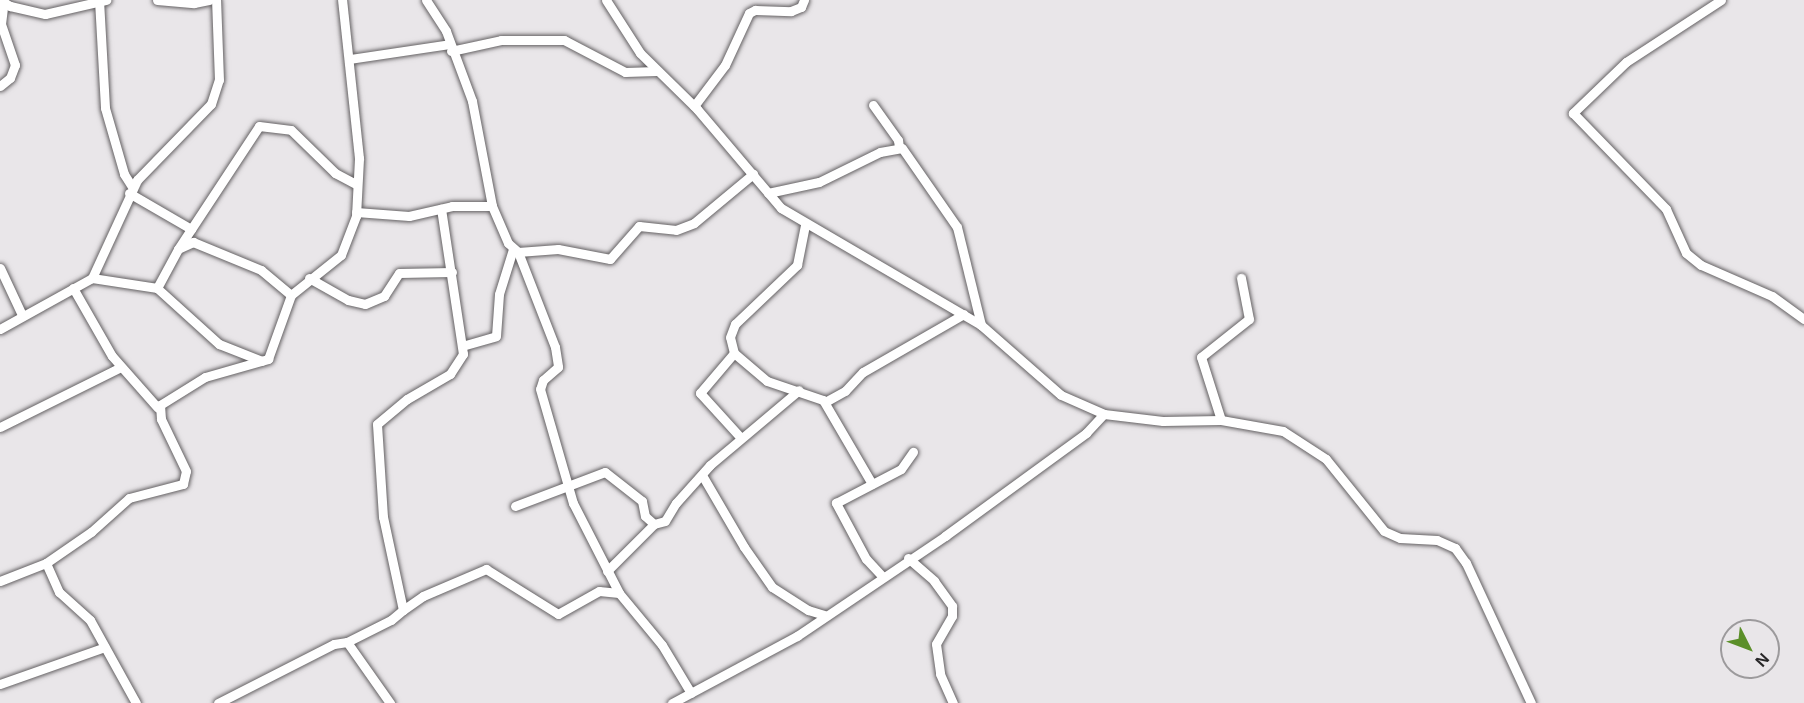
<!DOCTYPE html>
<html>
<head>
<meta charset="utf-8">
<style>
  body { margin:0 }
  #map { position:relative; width:1804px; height:703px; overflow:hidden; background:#e9e6e9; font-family:Arial,sans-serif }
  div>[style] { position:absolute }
  .roads { filter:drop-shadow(0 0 2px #646163) drop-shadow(0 0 2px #646163) }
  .street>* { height:9px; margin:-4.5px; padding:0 4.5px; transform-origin:4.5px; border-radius:4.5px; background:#fff }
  span { translate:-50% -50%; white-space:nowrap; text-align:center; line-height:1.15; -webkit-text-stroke:6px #e9e6e9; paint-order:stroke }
  .north { position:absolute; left:1720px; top:619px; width:60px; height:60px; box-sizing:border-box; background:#e9e6e9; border:2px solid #9c9a9c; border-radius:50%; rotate:132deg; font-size:16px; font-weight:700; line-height:24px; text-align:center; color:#282728 }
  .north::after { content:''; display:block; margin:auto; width:21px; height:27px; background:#5b8f29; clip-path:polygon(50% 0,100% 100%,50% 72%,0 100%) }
</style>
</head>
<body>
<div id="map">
  <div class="roads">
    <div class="street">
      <div style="left:0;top:0;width:12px;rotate:31deg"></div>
      <div style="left:10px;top:6px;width:36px;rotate:13deg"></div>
      <div style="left:45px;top:14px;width:63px;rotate:-12.9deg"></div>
      <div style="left:99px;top:0;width:108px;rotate:86.8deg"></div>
      <div style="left:105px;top:108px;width:69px;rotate:73.9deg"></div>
      <div style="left:124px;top:174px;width:15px;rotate:58deg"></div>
      <div style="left:157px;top:0;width:37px;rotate:5deg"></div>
      <div style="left:194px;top:3px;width:15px;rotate:-11deg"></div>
      <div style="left:426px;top:0;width:37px;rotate:57deg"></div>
      <div style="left:446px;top:31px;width:75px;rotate:69.6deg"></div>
      <div style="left:472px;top:101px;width:107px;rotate:79.2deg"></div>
      <div style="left:492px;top:206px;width:40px;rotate:66.6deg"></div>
      <div style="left:508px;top:243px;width:13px;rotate:42deg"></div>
      <div style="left:518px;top:252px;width:40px;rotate:-4.3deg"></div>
      <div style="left:558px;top:249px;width:53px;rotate:10.9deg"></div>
      <div style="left:610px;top:259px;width:44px;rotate:-48.7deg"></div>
      <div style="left:639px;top:226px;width:37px;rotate:6deg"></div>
      <div style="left:676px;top:230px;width:19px;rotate:-21deg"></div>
      <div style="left:694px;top:223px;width:77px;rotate:-39.7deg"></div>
      <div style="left:606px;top:0;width:63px;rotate:57.3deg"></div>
      <div style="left:640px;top:53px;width:80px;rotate:44.5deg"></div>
      <div style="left:697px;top:109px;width:130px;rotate:49.7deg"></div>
      <div style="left:781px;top:208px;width:232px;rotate:30.3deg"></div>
      <div style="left:981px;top:325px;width:106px;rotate:41.2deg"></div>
      <div style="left:1061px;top:395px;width:47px;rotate:23.8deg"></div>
      <div style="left:1104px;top:414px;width:59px;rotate:6.8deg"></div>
      <div style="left:1163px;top:421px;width:58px;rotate:-1deg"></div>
      <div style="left:1221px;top:420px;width:63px;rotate:10.1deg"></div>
      <div style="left:1283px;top:431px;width:51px;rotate:33.1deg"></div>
      <div style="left:1326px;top:459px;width:92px;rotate:51.1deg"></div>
      <div style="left:1384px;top:531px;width:17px;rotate:24deg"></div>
      <div style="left:1400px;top:538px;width:37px;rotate:3deg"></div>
      <div style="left:1437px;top:540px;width:20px;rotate:24deg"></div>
      <div style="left:1455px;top:548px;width:19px;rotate:54deg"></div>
      <div style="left:1466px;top:563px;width:154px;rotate:65.1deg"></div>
      <div style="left:1721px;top:0;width:113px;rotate:146.9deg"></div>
      <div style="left:1626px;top:62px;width:74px;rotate:136.1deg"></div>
      <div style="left:1573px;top:113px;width:134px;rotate:45.9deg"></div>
      <div style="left:1666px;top:209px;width:48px;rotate:65.6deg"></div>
      <div style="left:1686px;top:253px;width:19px;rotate:39deg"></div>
      <div style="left:1701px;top:265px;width:77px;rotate:23.6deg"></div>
      <div style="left:1772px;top:296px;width:39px;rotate:36deg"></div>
      <div style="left:451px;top:51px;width:51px;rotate:-12.4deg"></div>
      <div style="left:501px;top:40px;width:63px"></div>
      <div style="left:564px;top:40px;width:69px;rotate:27.7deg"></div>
      <div style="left:625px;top:72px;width:32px;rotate:-2deg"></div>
      <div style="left:350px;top:59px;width:101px;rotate:-8.5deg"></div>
      <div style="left:0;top:86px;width:13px;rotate:-39deg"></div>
      <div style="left:10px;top:78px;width:14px;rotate:-69deg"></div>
      <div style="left:15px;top:65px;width:43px;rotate:-108.9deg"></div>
      <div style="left:1px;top:24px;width:24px;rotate:-83deg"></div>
      <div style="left:873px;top:105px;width:43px;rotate:54.5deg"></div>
      <div style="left:898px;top:140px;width:7px;rotate:82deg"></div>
      <div style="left:694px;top:106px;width:51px;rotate:-52.9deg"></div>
      <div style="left:725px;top:65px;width:57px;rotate:-65.2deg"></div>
      <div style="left:749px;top:13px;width:7px;rotate:-27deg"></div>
      <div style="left:755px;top:10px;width:36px;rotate:2deg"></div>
      <div style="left:791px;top:11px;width:11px;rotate:-22deg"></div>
      <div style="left:801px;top:7px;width:8px;rotate:-67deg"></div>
      <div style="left:129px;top:193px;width:72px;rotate:30.1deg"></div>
      <div style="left:768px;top:193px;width:52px;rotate:-12.2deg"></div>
      <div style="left:819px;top:182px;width:68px;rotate:-26.2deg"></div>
      <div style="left:880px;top:152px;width:22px;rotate:-10deg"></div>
      <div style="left:902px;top:148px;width:96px;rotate:55.2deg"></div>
      <div style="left:957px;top:227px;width:101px;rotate:76.2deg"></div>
      <div style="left:356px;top:212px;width:53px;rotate:4.3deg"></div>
      <div style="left:409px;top:216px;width:44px;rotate:-13.1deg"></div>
      <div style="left:452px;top:206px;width:40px"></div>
      <div style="left:178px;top:249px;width:147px;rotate:-56.6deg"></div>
      <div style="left:259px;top:126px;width:32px;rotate:7deg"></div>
      <div style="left:291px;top:130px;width:62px;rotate:44.3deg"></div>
      <div style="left:335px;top:173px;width:24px;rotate:28deg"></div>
      <div style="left:518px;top:252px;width:102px;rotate:68.7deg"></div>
      <div style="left:555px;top:347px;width:20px;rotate:81deg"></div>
      <div style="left:558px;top:367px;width:20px;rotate:139deg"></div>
      <div style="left:543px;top:380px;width:9px;rotate:108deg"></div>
      <div style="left:540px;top:389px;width:119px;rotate:73.9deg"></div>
      <div style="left:573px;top:503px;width:101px;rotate:62.9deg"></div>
      <div style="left:619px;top:593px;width:67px;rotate:50.4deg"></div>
      <div style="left:662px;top:645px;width:56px;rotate:58.9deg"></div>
      <div style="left:0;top:268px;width:52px;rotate:64.9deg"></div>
      <div style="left:92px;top:278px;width:66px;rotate:8.7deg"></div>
      <div style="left:157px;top:288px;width:44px;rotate:-61.7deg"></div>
      <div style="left:178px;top:249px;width:17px;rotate:-25deg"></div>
      <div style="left:193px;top:242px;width:74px;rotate:22.4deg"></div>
      <div style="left:261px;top:270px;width:39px;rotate:40deg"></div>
      <div style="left:309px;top:278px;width:45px;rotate:29.4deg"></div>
      <div style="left:348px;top:300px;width:17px;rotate:13deg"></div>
      <div style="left:365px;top:304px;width:21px;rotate:-23deg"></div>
      <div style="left:384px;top:296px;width:27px;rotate:-57deg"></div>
      <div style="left:399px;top:273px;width:53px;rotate:-1.1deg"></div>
      <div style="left:73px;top:288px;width:78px;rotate:60.2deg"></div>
      <div style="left:112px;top:356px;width:69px;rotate:48.5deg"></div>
      <div style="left:157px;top:288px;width:84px;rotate:42.1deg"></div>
      <div style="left:219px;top:344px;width:46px;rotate:21.6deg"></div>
      <div style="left:0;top:329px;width:105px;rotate:-29deg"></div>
      <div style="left:92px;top:278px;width:108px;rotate:-65.3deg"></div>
      <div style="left:137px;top:180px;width:106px;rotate:-45.8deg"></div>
      <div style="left:211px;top:104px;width:25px;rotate:-72deg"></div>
      <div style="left:219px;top:80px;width:80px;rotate:-92.1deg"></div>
      <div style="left:462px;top:346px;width:35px;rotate:-16deg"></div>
      <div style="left:496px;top:336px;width:42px;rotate:-85.9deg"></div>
      <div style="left:499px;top:294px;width:47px;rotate:-72.7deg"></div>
      <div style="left:734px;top:353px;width:43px;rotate:40.3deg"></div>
      <div style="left:767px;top:381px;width:59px;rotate:18.7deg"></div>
      <div style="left:823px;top:400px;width:97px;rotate:59.7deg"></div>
      <div style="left:825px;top:402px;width:23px;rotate:-29deg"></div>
      <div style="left:845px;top:391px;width:26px;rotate:-47deg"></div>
      <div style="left:863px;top:372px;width:116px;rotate:-29.9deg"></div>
      <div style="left:1221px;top:420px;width:66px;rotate:-107.6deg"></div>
      <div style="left:1201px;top:357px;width:61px;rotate:-38.4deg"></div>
      <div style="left:1249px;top:319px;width:42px;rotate:-101deg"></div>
      <div style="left:0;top:427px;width:135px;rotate:-26.4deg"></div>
      <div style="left:741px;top:438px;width:61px;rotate:-132.3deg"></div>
      <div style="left:700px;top:393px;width:52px;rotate:-49.6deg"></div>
      <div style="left:734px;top:353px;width:16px;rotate:-104deg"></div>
      <div style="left:730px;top:337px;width:14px;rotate:-69deg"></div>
      <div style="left:735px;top:324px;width:86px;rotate:-43.6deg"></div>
      <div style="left:797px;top:265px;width:41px;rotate:-78.7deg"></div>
      <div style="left:702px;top:475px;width:83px;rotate:59.7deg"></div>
      <div style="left:744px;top:547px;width:49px;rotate:55deg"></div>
      <div style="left:772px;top:587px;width:43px;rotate:32.6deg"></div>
      <div style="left:808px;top:610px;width:17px;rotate:17deg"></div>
      <div style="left:515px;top:506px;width:96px;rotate:-20.7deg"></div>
      <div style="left:605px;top:472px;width:47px;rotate:38.1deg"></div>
      <div style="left:642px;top:501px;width:15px;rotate:79deg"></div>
      <div style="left:645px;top:516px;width:12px;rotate:42deg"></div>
      <div style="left:908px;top:558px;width:35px;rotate:41deg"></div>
      <div style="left:934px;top:581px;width:31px;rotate:54deg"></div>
      <div style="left:952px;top:606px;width:10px;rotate:90deg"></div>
      <div style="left:952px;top:616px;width:32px;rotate:120deg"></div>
      <div style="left:936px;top:644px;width:30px;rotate:82deg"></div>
      <div style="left:940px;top:674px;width:32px;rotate:66deg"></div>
      <div style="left:46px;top:563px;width:32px;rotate:66deg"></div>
      <div style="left:59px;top:592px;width:42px;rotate:42.1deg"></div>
      <div style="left:90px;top:620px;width:95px;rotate:61deg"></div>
      <div style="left:607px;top:571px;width:66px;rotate:-45deg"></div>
      <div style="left:654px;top:524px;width:11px;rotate:-15deg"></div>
      <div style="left:665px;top:521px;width:21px;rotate:-59deg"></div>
      <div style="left:676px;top:503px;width:51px;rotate:-48.2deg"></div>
      <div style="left:710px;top:465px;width:116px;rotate:-40.1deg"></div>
      <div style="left:882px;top:576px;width:23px;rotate:-133deg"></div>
      <div style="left:866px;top:559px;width:64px;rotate:-118.2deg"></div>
      <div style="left:836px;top:503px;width:73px;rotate:-27.6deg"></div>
      <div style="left:901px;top:469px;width:21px;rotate:-55deg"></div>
      <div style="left:0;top:581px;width:49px;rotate:-21.4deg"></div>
      <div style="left:46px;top:563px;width:55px;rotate:-34.6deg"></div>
      <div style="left:91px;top:532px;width:51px;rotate:-41.8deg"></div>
      <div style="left:129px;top:498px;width:56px;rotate:-14.5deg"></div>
      <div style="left:183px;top:484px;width:13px;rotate:-77deg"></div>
      <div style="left:186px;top:471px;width:58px;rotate:-115.7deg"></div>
      <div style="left:161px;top:419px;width:14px;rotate:-94deg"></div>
      <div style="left:160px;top:405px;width:53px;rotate:-31.9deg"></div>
      <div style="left:205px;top:377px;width:66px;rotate:-15.9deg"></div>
      <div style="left:268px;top:359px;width:68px;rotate:-70.2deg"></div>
      <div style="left:291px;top:295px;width:64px;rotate:-38.7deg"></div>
      <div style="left:341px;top:255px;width:42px;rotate:-69deg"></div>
      <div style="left:356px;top:216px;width:58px;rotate:-87deg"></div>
      <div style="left:359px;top:158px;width:159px;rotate:-96.1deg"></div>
      <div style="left:403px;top:610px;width:24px;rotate:-35deg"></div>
      <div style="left:423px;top:596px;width:69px;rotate:-23.2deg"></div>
      <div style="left:486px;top:569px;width:85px;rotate:32deg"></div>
      <div style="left:558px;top:614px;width:47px;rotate:-29.3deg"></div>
      <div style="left:599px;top:591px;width:20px;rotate:6deg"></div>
      <div style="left:347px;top:642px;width:75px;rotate:54.8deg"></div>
      <div style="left:0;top:684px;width:111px;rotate:-19.4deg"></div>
      <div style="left:218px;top:703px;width:130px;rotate:-27deg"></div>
      <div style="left:334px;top:644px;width:13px;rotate:-9deg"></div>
      <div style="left:347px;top:642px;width:49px;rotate:-26.6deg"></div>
      <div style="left:391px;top:620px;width:16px;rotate:-40deg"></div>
      <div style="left:403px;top:610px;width:95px;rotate:-102.1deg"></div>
      <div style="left:383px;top:517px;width:93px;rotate:-93.7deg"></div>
      <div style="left:377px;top:424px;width:39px;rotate:-40deg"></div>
      <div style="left:407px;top:399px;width:50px;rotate:-30.2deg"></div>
      <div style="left:450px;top:374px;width:24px;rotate:-57deg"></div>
      <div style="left:463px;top:354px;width:147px;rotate:-98.6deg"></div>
      <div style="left:672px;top:703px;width:142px;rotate:-28.2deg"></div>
      <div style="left:797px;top:636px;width:179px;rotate:-34deg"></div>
      <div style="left:945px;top:536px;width:175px;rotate:-36.1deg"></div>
      <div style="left:1086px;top:433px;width:26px;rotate:-47deg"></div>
    </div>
  </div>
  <div class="north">N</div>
</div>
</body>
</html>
